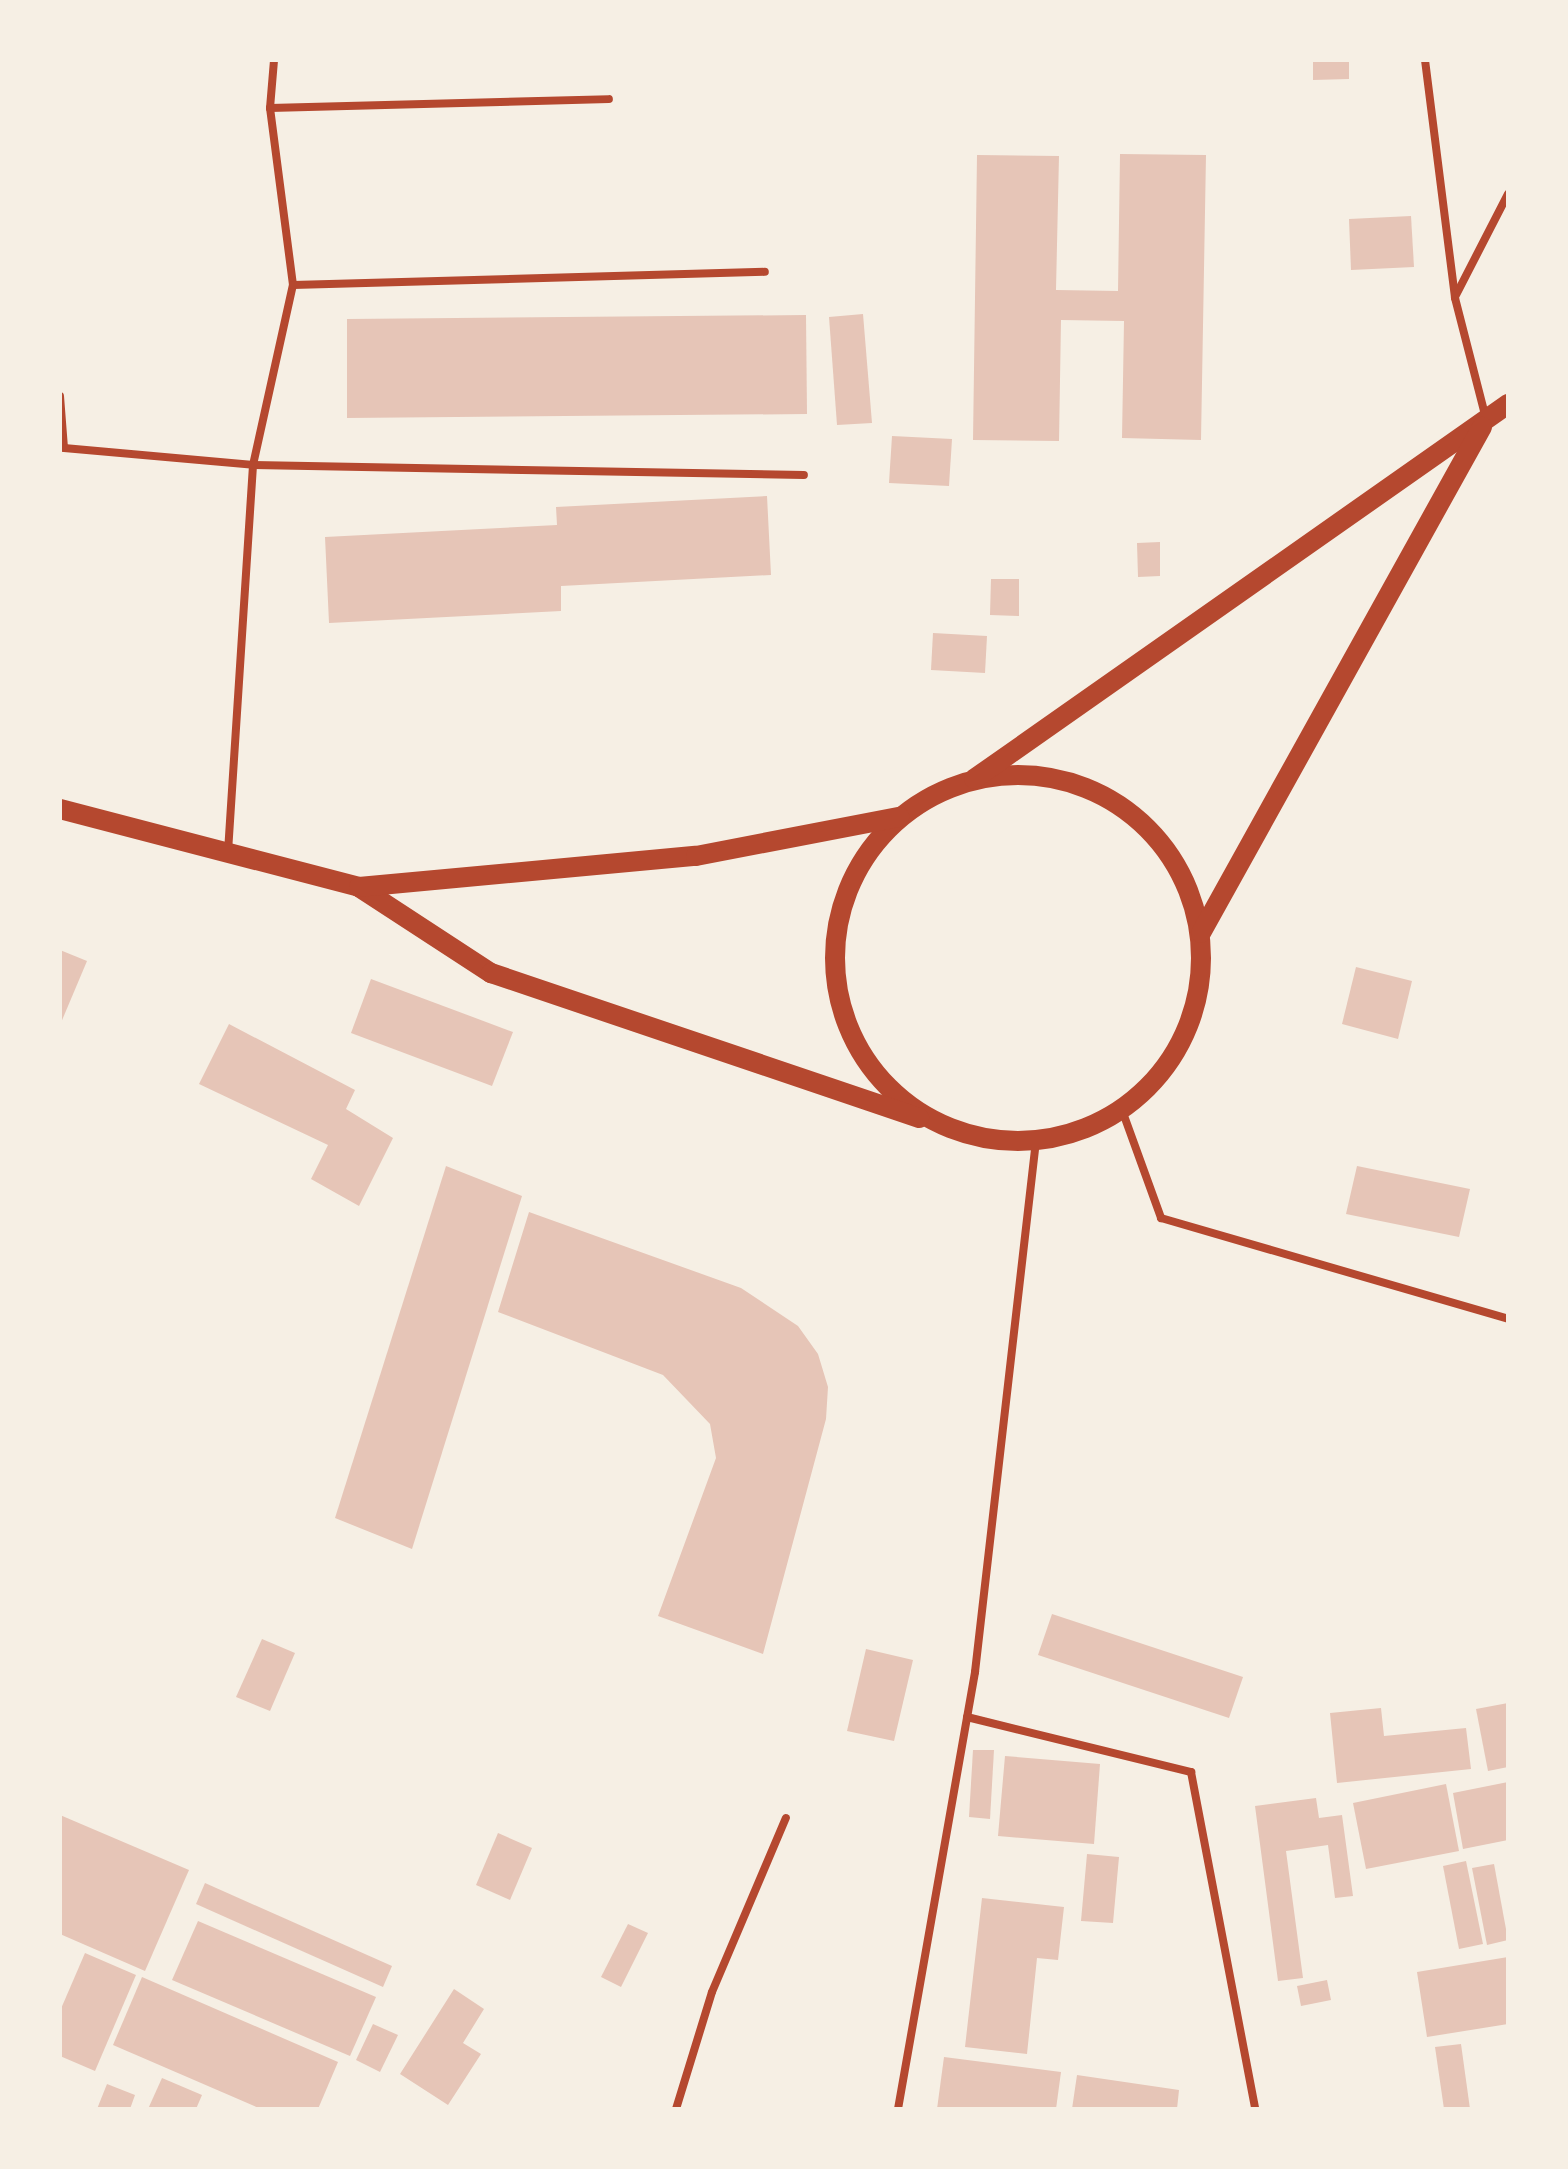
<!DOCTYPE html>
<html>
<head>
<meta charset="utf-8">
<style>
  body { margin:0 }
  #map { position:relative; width:1568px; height:2169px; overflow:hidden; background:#f6efe4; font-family:"DM Sans",sans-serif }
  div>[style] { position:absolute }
  .building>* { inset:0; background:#e6c5b7 }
  .minor>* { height:8px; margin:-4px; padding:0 4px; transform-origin:4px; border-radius:4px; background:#b5482f }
  .primary>* { height:20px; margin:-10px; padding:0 10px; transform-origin:10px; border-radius:10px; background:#b5482f }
  .primary>.ring { margin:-10px; padding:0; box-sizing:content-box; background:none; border:20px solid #b5482f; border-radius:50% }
  span { translate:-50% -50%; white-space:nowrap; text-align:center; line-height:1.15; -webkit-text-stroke:6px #f6efe4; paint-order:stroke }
  .frame { position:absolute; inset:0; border:62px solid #f6efe4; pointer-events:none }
</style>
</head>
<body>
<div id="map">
  <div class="building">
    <div style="clip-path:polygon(1313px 60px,1349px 60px,1349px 79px,1313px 80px)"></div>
    <div style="clip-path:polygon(1120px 154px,1206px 155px,1201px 440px,1122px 438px,1124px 321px,1061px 320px,1059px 441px,973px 440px,977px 155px,1059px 156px,1056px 290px,1118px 291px)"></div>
    <div style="clip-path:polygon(1411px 216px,1414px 267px,1351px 270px,1349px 219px)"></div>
    <div style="clip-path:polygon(863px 314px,872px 423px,837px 425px,829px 317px)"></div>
    <div style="clip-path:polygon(806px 315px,807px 414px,347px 418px,347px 319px)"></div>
    <div style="clip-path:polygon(892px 436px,952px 439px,949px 486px,889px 483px)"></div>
    <div style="clip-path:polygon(767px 496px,771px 575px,561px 586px,561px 611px,329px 623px,325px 537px,557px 525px,556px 507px)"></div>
    <div style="clip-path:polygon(1160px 542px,1160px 576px,1138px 577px,1137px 543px)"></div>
    <div style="clip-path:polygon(991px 579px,1019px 579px,1019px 616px,990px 615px)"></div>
    <div style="clip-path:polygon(933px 633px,987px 636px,985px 673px,931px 670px)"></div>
    <div style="clip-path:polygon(60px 950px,87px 961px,60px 1025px)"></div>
    <div style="clip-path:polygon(1356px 967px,1412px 981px,1398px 1039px,1342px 1024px)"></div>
    <div style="clip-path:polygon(371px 979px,513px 1032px,492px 1086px,351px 1033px)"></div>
    <div style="clip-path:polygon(229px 1024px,355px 1090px,346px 1109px,393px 1138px,359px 1206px,311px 1179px,328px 1145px,199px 1084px)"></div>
    <div style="clip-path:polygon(446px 1166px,522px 1196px,412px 1549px,335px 1518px)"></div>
    <div style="clip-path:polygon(1357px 1166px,1470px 1189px,1459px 1237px,1346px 1214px)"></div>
    <div style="clip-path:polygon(529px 1212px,741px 1288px,798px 1326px,818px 1354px,828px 1387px,826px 1419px,763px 1654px,658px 1616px,716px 1458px,710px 1424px,663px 1375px,498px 1312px)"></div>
    <div style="clip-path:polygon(1052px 1614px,1243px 1677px,1229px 1718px,1038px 1655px)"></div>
    <div style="clip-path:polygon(262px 1639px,295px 1653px,270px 1711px,236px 1697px)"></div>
    <div style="clip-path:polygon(866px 1649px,913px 1660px,894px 1741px,847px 1731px)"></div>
    <div style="clip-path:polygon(1508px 1703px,1508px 1767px,1488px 1771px,1476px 1709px)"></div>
    <div style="clip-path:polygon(1381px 1708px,1384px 1736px,1466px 1728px,1471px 1769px,1337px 1783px,1330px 1713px)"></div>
    <div style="clip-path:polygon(973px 1750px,994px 1750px,990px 1819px,969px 1817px)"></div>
    <div style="clip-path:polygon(1005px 1756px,1100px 1764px,1094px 1844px,998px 1836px)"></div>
    <div style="clip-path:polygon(1508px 1782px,1508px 1840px,1463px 1849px,1453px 1793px)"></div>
    <div style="clip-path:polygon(1446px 1784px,1459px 1851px,1366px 1869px,1353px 1803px)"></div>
    <div style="clip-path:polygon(1316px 1798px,1319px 1818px,1342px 1815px,1353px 1896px,1335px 1898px,1328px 1845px,1286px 1851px,1303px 1978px,1278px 1981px,1255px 1806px)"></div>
    <div style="clip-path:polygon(60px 1815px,189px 1870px,145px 1971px,60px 1934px)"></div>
    <div style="clip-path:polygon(498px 1833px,532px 1848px,510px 1900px,476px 1885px)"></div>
    <div style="clip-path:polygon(1087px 1854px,1119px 1857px,1113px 1923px,1081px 1921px)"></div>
    <div style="clip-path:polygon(1466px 1861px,1483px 1944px,1459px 1949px,1443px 1866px)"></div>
    <div style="clip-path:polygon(1494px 1864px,1508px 1940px,1487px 1945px,1472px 1868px)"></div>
    <div style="clip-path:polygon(205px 1883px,392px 1966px,383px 1987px,196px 1904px)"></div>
    <div style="clip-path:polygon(982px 1898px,1064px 1907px,1058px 1960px,1037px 1958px,1027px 2054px,965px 2047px)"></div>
    <div style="clip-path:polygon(198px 1921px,376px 1997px,350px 2056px,172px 1980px)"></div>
    <div style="clip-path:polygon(628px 1924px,648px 1933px,621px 1987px,601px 1977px)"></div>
    <div style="clip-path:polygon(85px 1953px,136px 1975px,95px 2071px,60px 2056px,60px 2011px)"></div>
    <div style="clip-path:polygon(1508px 1957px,1508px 2024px,1427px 2037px,1417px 1972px)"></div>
    <div style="clip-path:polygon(142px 1977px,338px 2062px,318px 2109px,261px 2109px,113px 2045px)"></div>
    <div style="clip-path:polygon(1327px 1980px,1331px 2000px,1301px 2006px,1297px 1986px)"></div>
    <div style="clip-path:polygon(454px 1989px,484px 2009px,463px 2043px,481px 2054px,448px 2105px,400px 2074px)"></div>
    <div style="clip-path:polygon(373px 2024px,398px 2035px,380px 2072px,356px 2060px)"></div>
    <div style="clip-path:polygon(1461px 2044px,1470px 2109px,1444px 2109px,1435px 2047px)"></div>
    <div style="clip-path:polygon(944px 2057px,1061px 2072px,1056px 2109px,937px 2109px)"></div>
    <div style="clip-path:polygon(1077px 2075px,1179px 2090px,1177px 2109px,1072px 2109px)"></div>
    <div style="clip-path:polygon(162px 2078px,202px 2095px,196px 2109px,148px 2109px)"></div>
    <div style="clip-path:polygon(107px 2084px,135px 2095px,130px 2109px,97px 2109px)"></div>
  </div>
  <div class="minor">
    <div style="left:1425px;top:60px;width:240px;rotate:82.8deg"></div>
    <div style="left:1455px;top:298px;width:125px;rotate:75.6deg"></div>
    <div style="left:270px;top:108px;width:48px;rotate:-85.2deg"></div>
    <div style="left:293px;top:285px;width:178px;rotate:-97.4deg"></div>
    <div style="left:270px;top:108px;width:339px;rotate:-1.5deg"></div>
    <div style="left:1455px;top:297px;width:116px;rotate:-62.8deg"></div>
    <div style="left:60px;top:396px;width:52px;rotate:85.6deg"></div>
    <div style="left:64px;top:448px;width:190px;rotate:5.1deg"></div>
    <div style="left:253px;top:465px;width:184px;rotate:-77.5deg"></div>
    <div style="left:293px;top:285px;width:472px;rotate:-1.6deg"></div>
    <div style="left:228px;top:852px;width:388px;rotate:-86.3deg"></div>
    <div style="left:253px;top:465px;width:551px;rotate:1.04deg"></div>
    <div style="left:1122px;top:1110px;width:115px;rotate:70.1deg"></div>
    <div style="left:1161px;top:1218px;width:361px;rotate:16.2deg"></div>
    <div style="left:967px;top:1717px;width:231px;rotate:13.8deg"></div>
    <div style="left:1191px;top:1772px;width:343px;rotate:79.2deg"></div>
    <div style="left:676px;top:2109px;width:122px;rotate:-72.9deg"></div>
    <div style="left:712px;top:1992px;width:189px;rotate:-67deg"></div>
    <div style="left:898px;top:2109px;width:444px;rotate:-80deg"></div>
    <div style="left:975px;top:1672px;width:534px;rotate:-83.45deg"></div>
  </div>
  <div class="primary">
    <div class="ring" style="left:835px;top:775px;width:346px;height:346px"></div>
    <div style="left:974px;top:779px;width:653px;rotate:-35.08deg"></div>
    <div style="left:60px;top:809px;width:309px;rotate:14.6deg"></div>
    <div style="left:359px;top:887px;width:158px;rotate:33.1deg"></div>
    <div style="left:491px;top:973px;width:452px;rotate:18.7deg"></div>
    <div style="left:359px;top:887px;width:338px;rotate:-5.3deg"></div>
    <div style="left:696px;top:856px;width:207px;rotate:-10.9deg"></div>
    <div style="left:1201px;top:933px;width:579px;rotate:-60.96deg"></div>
  </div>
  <div class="frame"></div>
</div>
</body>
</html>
